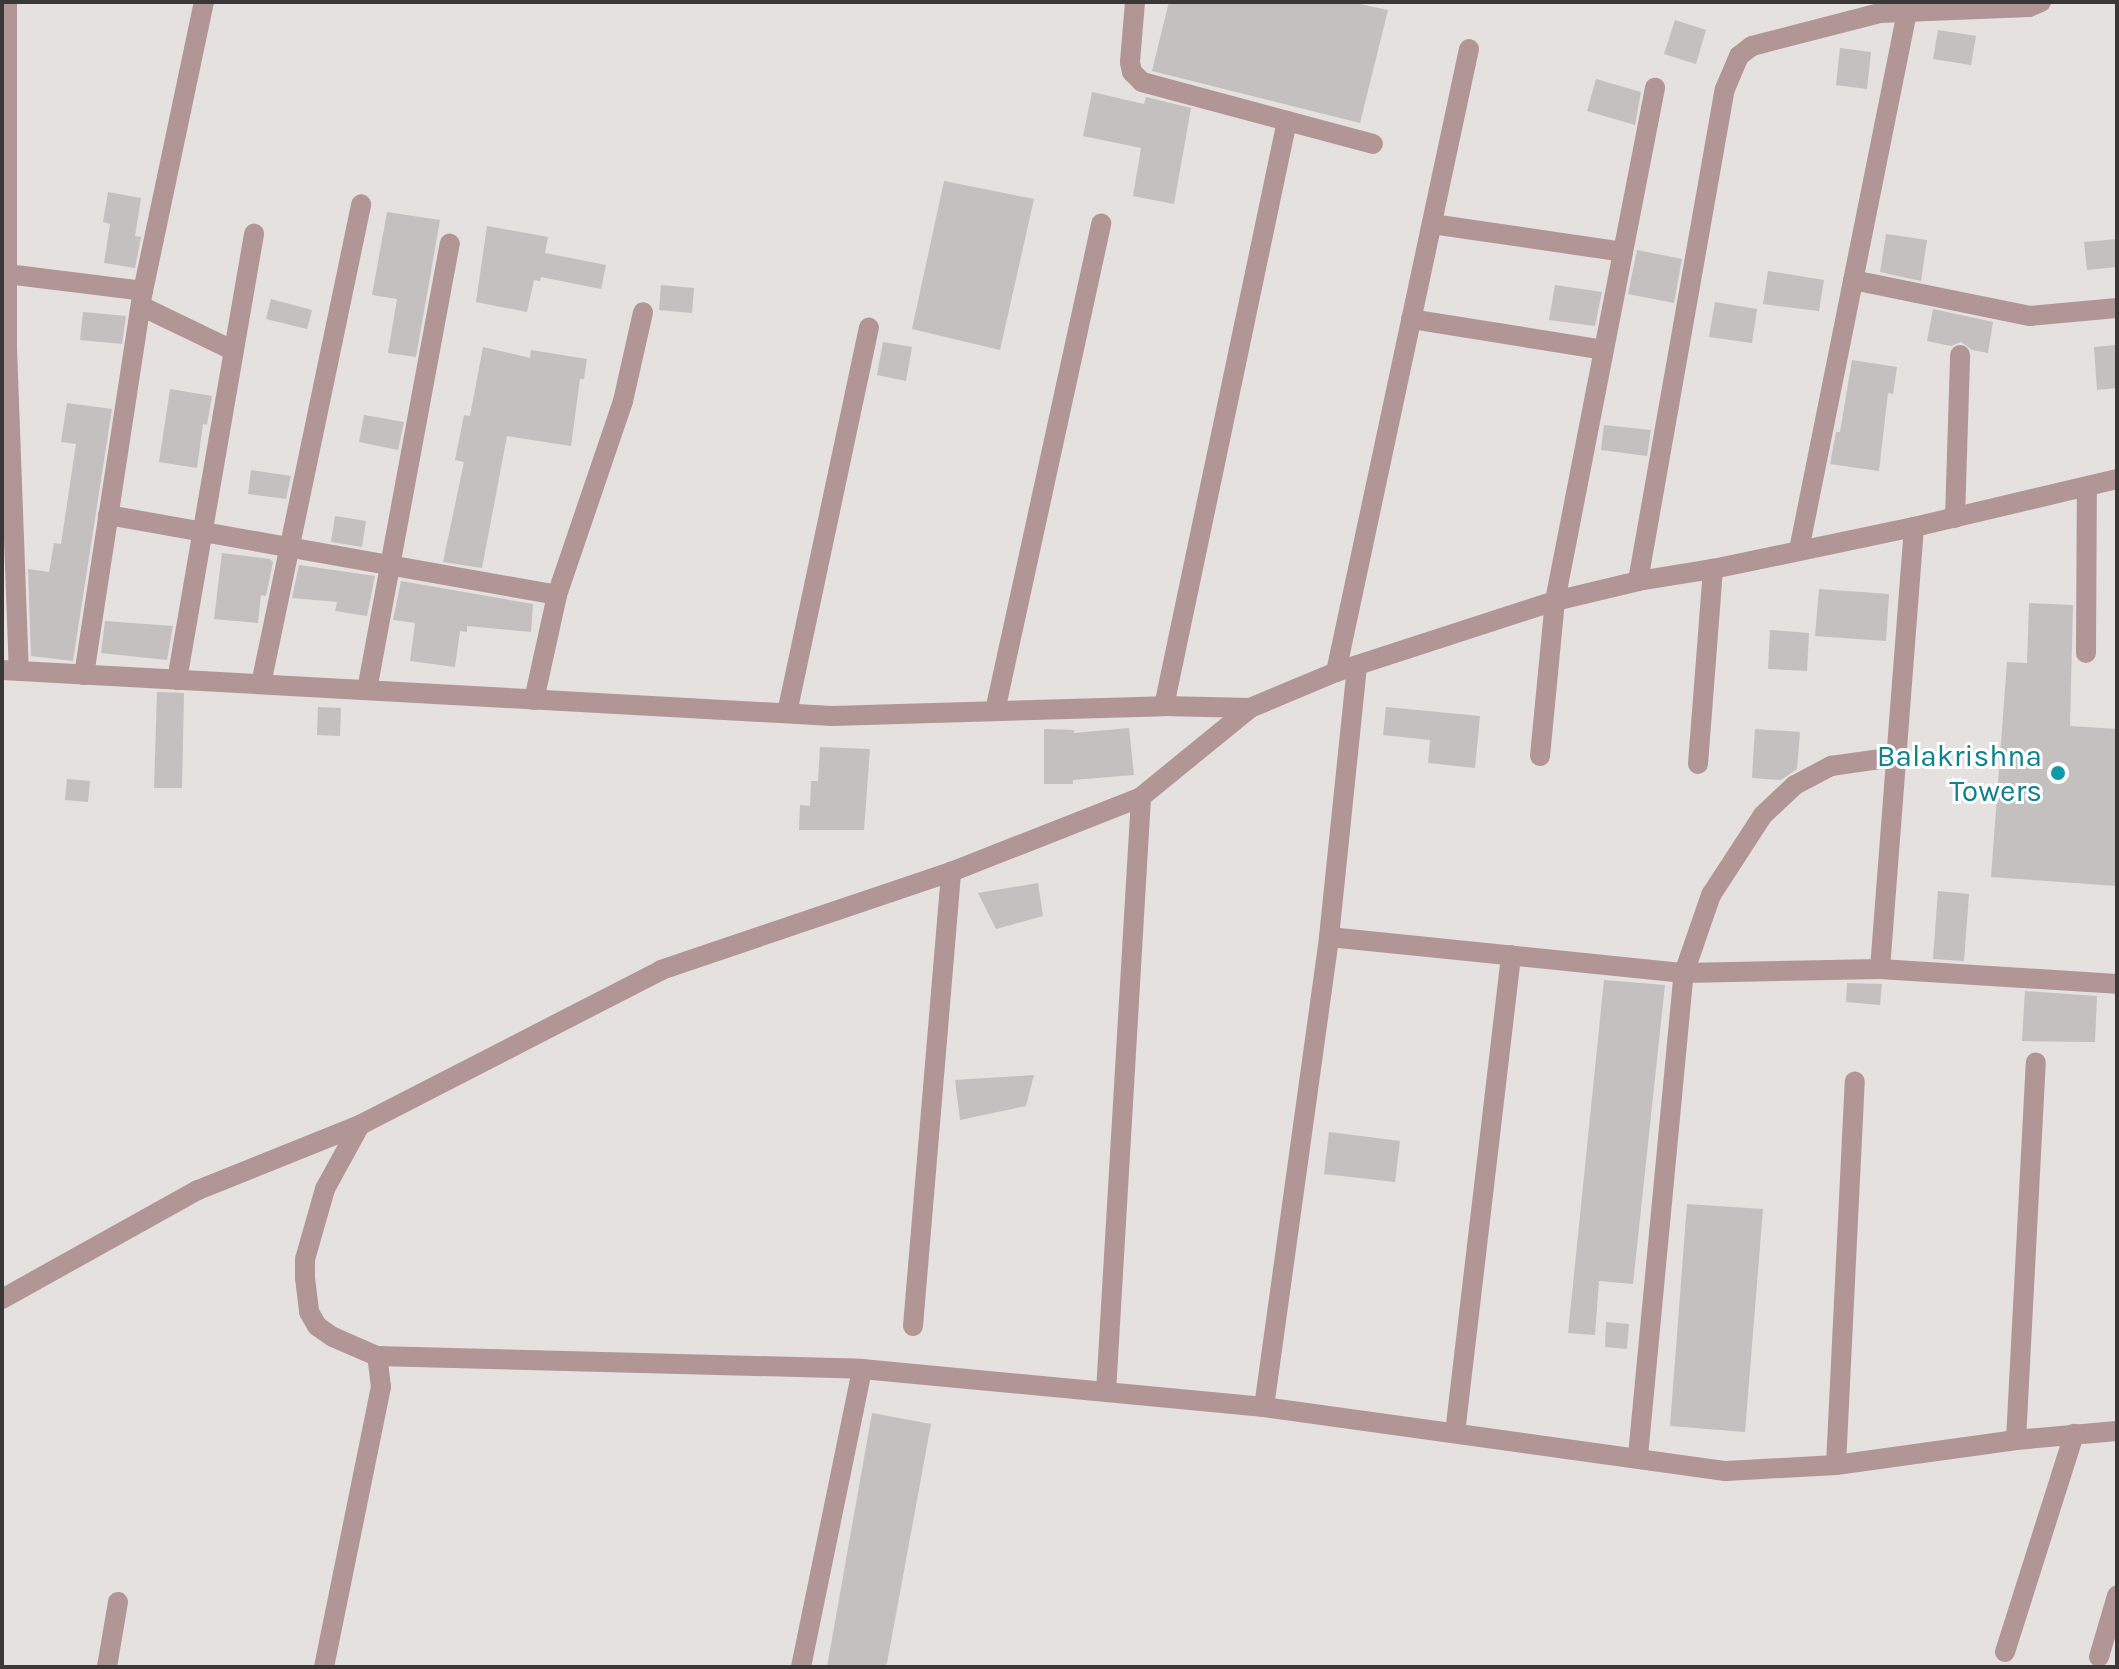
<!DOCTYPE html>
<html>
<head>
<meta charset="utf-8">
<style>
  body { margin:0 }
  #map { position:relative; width:2119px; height:1669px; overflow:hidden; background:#e4e1df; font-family:Karla,sans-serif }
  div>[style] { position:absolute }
  .building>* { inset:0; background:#c3c0bf }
  .minor>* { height:20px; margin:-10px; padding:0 10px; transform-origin:10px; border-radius:10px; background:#b29595 }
  .dots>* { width:22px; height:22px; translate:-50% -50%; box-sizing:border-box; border:4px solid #fff; border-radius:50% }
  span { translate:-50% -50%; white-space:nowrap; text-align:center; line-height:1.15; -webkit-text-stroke:6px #fff; paint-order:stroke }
  .culture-label { font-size:30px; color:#0d838f }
  .right { translate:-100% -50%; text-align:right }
  .frame { position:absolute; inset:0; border:4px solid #393837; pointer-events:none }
</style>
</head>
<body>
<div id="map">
  <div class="building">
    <div style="clip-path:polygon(1169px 2px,1351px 2px,1388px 10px,1360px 123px,1152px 71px)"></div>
    <div style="clip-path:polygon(1675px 20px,1706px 30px,1696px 64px,1664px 54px)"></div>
    <div style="clip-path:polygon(1938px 30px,1976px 36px,1971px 65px,1933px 59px)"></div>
    <div style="clip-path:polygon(1840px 48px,1871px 52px,1867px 89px,1836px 85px)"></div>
    <div style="clip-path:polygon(1596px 79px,1641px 92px,1635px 125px,1587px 111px)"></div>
    <div style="clip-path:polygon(1092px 92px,1144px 104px,1146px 97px,1191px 108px,1174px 204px,1133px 196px,1141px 148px,1083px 136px)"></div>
    <div style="clip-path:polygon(944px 181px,1034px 199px,1000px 350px,912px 329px)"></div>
    <div style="clip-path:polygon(108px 192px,141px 198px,135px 236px,141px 237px,135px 268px,104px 263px,110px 224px,103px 222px)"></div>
    <div style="clip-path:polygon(387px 212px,440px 220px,416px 357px,388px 353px,397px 299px,372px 295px)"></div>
    <div style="clip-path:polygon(487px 226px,548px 237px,545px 253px,606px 265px,601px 289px,541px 277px,540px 281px,534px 280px,527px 312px,476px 302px)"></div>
    <div style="clip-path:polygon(1886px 234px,1927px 240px,1921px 281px,1880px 272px)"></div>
    <div style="clip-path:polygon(2117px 239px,2117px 267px,2087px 270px,2084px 242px)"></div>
    <div style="clip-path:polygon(1637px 250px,1682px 259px,1674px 303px,1628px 294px)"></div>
    <div style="clip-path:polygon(1768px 271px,1824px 280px,1819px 311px,1763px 304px)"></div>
    <div style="clip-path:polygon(661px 285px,694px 288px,692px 313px,659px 310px)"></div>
    <div style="clip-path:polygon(1555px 285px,1602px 292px,1595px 326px,1549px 320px)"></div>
    <div style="clip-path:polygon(271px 299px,312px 310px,307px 329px,266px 319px)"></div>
    <div style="clip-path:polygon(1715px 302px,1757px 309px,1752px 343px,1709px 337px)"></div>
    <div style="clip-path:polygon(1933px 309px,1993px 322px,1988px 353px,1972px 350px,1961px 342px,1951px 346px,1927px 341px)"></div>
    <div style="clip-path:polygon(83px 312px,126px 316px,122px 344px,80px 340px)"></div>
    <div style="clip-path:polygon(883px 342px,912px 347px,906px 381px,877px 375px)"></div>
    <div style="clip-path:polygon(2117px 345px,2117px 388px,2097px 390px,2094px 347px)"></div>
    <div style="clip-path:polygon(483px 347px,530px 358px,531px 350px,587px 359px,584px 379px,580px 379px,571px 446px,507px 436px,482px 568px,443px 562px,464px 462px,455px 460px,464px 415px,470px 416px)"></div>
    <div style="clip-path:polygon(1852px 360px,1897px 367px,1893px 394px,1888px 393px,1879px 471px,1830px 464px,1836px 432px,1840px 432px)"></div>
    <div style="clip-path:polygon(170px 389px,212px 396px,207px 425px,203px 424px,197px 468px,159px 462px)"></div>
    <div style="clip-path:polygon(67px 403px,112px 409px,73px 661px,31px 656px,28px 569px,49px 572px,54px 543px,61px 544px,76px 444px,61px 442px)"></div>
    <div style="clip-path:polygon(364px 415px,404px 422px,398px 450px,359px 442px)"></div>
    <div style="clip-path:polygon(1604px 425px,1651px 430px,1647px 456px,1601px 450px)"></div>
    <div style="clip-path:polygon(251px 470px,291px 476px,286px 499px,248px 494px)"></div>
    <div style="clip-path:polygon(335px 516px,366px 521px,362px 547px,331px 542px)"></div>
    <div style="clip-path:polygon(222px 553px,270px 559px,273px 562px,266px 596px,261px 595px,258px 623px,214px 619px)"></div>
    <div style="clip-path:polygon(299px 565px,375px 576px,367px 616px,335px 611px,337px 602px,292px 598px)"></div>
    <div style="clip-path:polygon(401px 581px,533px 604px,531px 632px,467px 626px,467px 632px,460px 631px,455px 667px,410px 661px,415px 623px,393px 620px)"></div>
    <div style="clip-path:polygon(1819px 589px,1889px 594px,1886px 641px,1815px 636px)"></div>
    <div style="clip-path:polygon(2029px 603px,2073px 605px,2070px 726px,2117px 729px,2117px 886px,1991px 877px,2007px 662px,2027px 663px)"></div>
    <div style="clip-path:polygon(105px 621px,173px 626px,167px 660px,101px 653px)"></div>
    <div style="clip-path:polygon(1770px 630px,1809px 633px,1807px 671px,1768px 669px)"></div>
    <div style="clip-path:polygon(157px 692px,184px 693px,182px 788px,154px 788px)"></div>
    <div style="clip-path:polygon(318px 707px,341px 708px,340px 736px,317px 735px)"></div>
    <div style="clip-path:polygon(1386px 707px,1480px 716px,1475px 768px,1428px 763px,1430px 740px,1383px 735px)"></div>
    <div style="clip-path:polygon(1129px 728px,1134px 775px,1073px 780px,1073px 784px,1044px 784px,1044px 729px,1074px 730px,1074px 733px)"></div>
    <div style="clip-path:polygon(1755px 729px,1800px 732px,1797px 769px,1781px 780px,1752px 778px)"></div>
    <div style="clip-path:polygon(820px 747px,870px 749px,864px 830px,799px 830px,800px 805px,810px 806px,811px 781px,818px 781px)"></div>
    <div style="clip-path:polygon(67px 779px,90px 781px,88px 802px,65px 800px)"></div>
    <div style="clip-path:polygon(1038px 883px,1043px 916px,996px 929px,978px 893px)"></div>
    <div style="clip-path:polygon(1938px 891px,1969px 894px,1964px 961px,1933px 959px)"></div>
    <div style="clip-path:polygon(1604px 980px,1665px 985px,1633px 1284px,1599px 1281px,1595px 1335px,1568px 1333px)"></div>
    <div style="clip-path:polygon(1847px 983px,1882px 984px,1880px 1005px,1846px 1002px)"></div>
    <div style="clip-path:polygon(2025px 991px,2097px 996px,2095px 1042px,2022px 1041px)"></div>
    <div style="clip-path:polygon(1034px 1075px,1026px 1106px,960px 1120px,955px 1080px)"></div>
    <div style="clip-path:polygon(1329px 1132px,1400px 1141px,1395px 1182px,1324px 1174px)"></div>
    <div style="clip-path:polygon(1687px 1204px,1763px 1209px,1745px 1432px,1670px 1426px)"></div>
    <div style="clip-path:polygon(1606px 1322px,1629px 1324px,1627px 1349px,1605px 1347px)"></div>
    <div style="clip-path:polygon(872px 1413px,931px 1424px,887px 1663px,884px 1667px,827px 1667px)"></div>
  </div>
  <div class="minor">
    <div style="left:7px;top:2px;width:346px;rotate:90deg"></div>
    <div style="left:7px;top:348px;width:322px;rotate:87.9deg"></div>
    <div style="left:1135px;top:2px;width:60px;rotate:94.8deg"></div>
    <div style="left:1130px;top:62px;width:10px;rotate:79deg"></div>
    <div style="left:1132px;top:72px;width:14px;rotate:45deg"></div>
    <div style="left:1142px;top:82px;width:239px;rotate:15deg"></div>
    <div style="left:1432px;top:224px;width:193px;rotate:8.3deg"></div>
    <div style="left:7px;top:274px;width:137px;rotate:7.1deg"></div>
    <div style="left:1853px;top:280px;width:181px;rotate:11.5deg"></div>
    <div style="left:2030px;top:316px;width:87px;rotate:-5.3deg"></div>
    <div style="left:141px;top:306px;width:103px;rotate:25.8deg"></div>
    <div style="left:1411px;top:319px;width:195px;rotate:9.1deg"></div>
    <div style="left:108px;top:515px;width:456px;rotate:10.1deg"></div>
    <div style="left:1955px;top:518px;width:163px;rotate:-88.2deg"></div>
    <div style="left:1799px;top:550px;width:559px;rotate:-78.65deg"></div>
    <div style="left:1638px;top:581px;width:500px;rotate:-80deg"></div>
    <div style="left:1725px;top:89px;width:36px;rotate:-67deg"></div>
    <div style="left:1739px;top:56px;width:16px;rotate:-38deg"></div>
    <div style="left:1752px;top:46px;width:132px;rotate:-14.5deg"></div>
    <div style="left:1880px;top:13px;width:149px;rotate:-2.3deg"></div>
    <div style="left:2029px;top:7px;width:13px;rotate:-23deg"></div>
    <div style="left:2086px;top:653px;width:165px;rotate:-89.7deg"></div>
    <div style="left:2px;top:670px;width:831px;rotate:3.17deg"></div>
    <div style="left:832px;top:716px;width:332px;rotate:-1.7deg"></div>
    <div style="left:1164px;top:706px;width:86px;rotate:1.3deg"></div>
    <div style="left:1250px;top:708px;width:93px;rotate:-22.7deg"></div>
    <div style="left:1336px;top:672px;width:230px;rotate:-18deg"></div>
    <div style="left:1555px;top:601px;width:85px;rotate:-13.5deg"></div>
    <div style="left:1638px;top:581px;width:76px;rotate:-9.1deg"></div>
    <div style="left:1713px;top:569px;width:205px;rotate:-11.8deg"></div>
    <div style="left:1914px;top:527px;width:209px;rotate:-13.3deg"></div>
    <div style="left:1336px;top:672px;width:637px;rotate:-77.95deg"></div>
    <div style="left:84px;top:675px;width:389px;rotate:-81.3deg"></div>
    <div style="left:143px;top:291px;width:295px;rotate:-78.1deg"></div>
    <div style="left:177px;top:680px;width:453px;rotate:-80.2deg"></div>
    <div style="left:261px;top:684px;width:490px;rotate:-78.2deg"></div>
    <div style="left:367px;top:690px;width:454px;rotate:-79.5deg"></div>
    <div style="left:534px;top:700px;width:107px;rotate:-77.6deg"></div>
    <div style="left:557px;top:595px;width:205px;rotate:-71.2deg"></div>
    <div style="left:623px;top:401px;width:91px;rotate:-77.3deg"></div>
    <div style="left:1164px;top:706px;width:598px;rotate:-78.13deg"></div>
    <div style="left:995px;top:711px;width:499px;rotate:-77.7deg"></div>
    <div style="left:787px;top:713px;width:394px;rotate:-78deg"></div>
    <div style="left:1540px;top:756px;width:156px;rotate:-84.5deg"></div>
    <div style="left:1555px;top:601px;width:523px;rotate:-78.97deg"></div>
    <div style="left:1698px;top:764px;width:196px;rotate:-85.6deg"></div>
    <div style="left:1329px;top:937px;width:357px;rotate:5.8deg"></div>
    <div style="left:1684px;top:973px;width:196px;rotate:-1.2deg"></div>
    <div style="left:1880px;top:969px;width:237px;rotate:3.6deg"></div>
    <div style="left:1880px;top:969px;width:443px;rotate:-85.6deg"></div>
    <div style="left:360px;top:1125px;width:73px;rotate:118.7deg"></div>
    <div style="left:325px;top:1189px;width:73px;rotate:105.9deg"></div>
    <div style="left:305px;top:1259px;width:19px;rotate:90deg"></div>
    <div style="left:305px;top:1278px;width:34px;rotate:83deg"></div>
    <div style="left:309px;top:1312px;width:16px;rotate:60deg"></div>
    <div style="left:317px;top:1326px;width:19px;rotate:35deg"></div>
    <div style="left:333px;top:1337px;width:48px;rotate:23.4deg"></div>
    <div style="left:377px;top:1356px;width:485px;rotate:1.5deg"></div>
    <div style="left:862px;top:1369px;width:404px;rotate:5.4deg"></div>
    <div style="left:1264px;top:1407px;width:466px;rotate:7.9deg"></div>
    <div style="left:1726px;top:1471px;width:110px;rotate:-3.1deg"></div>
    <div style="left:1836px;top:1465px;width:182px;rotate:-7.9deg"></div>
    <div style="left:2016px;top:1440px;width:101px;rotate:-5.1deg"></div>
    <div style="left:2px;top:1299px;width:224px;rotate:-29.1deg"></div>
    <div style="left:198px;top:1190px;width:175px;rotate:-21.9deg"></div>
    <div style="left:360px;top:1125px;width:339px;rotate:-27.2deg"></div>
    <div style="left:661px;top:970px;width:306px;rotate:-18.7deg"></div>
    <div style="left:951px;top:872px;width:204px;rotate:-21.5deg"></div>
    <div style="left:1141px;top:797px;width:141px;rotate:-39.2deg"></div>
    <div style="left:913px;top:1326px;width:456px;rotate:-85.2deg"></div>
    <div style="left:1106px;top:1392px;width:596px;rotate:-86.63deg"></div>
    <div style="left:1264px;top:1407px;width:474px;rotate:-82.1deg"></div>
    <div style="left:1329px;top:937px;width:272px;rotate:-84.1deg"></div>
    <div style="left:1455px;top:1433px;width:481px;rotate:-83.3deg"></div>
    <div style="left:2016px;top:1440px;width:378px;rotate:-87deg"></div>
    <div style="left:1638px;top:1456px;width:485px;rotate:-84.6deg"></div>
    <div style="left:1684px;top:973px;width:83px;rotate:-70.9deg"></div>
    <div style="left:1711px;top:895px;width:95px;rotate:-57deg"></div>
    <div style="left:1763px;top:815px;width:44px;rotate:-43.2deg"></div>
    <div style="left:1795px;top:785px;width:41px;rotate:-27.8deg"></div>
    <div style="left:1831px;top:766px;width:65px;rotate:-8deg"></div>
    <div style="left:1836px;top:1465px;width:384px;rotate:-87.2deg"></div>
    <div style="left:2005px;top:1652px;width:229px;rotate:-72.4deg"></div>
    <div style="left:2099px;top:1657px;width:64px;rotate:-73.6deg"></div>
    <div style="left:107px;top:1667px;width:66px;rotate:-80.4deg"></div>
    <div style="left:324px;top:1667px;width:286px;rotate:-78.5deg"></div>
    <div style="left:381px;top:1387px;width:31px;rotate:-97deg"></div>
    <div style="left:801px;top:1667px;width:304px;rotate:-78.4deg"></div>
  </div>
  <div class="dots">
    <div style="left:2058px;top:773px;background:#0f9aa8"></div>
  </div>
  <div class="culture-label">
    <span class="right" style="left:2042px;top:773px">Balakrishna<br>Towers</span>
  </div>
  <div class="frame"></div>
</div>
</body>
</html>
